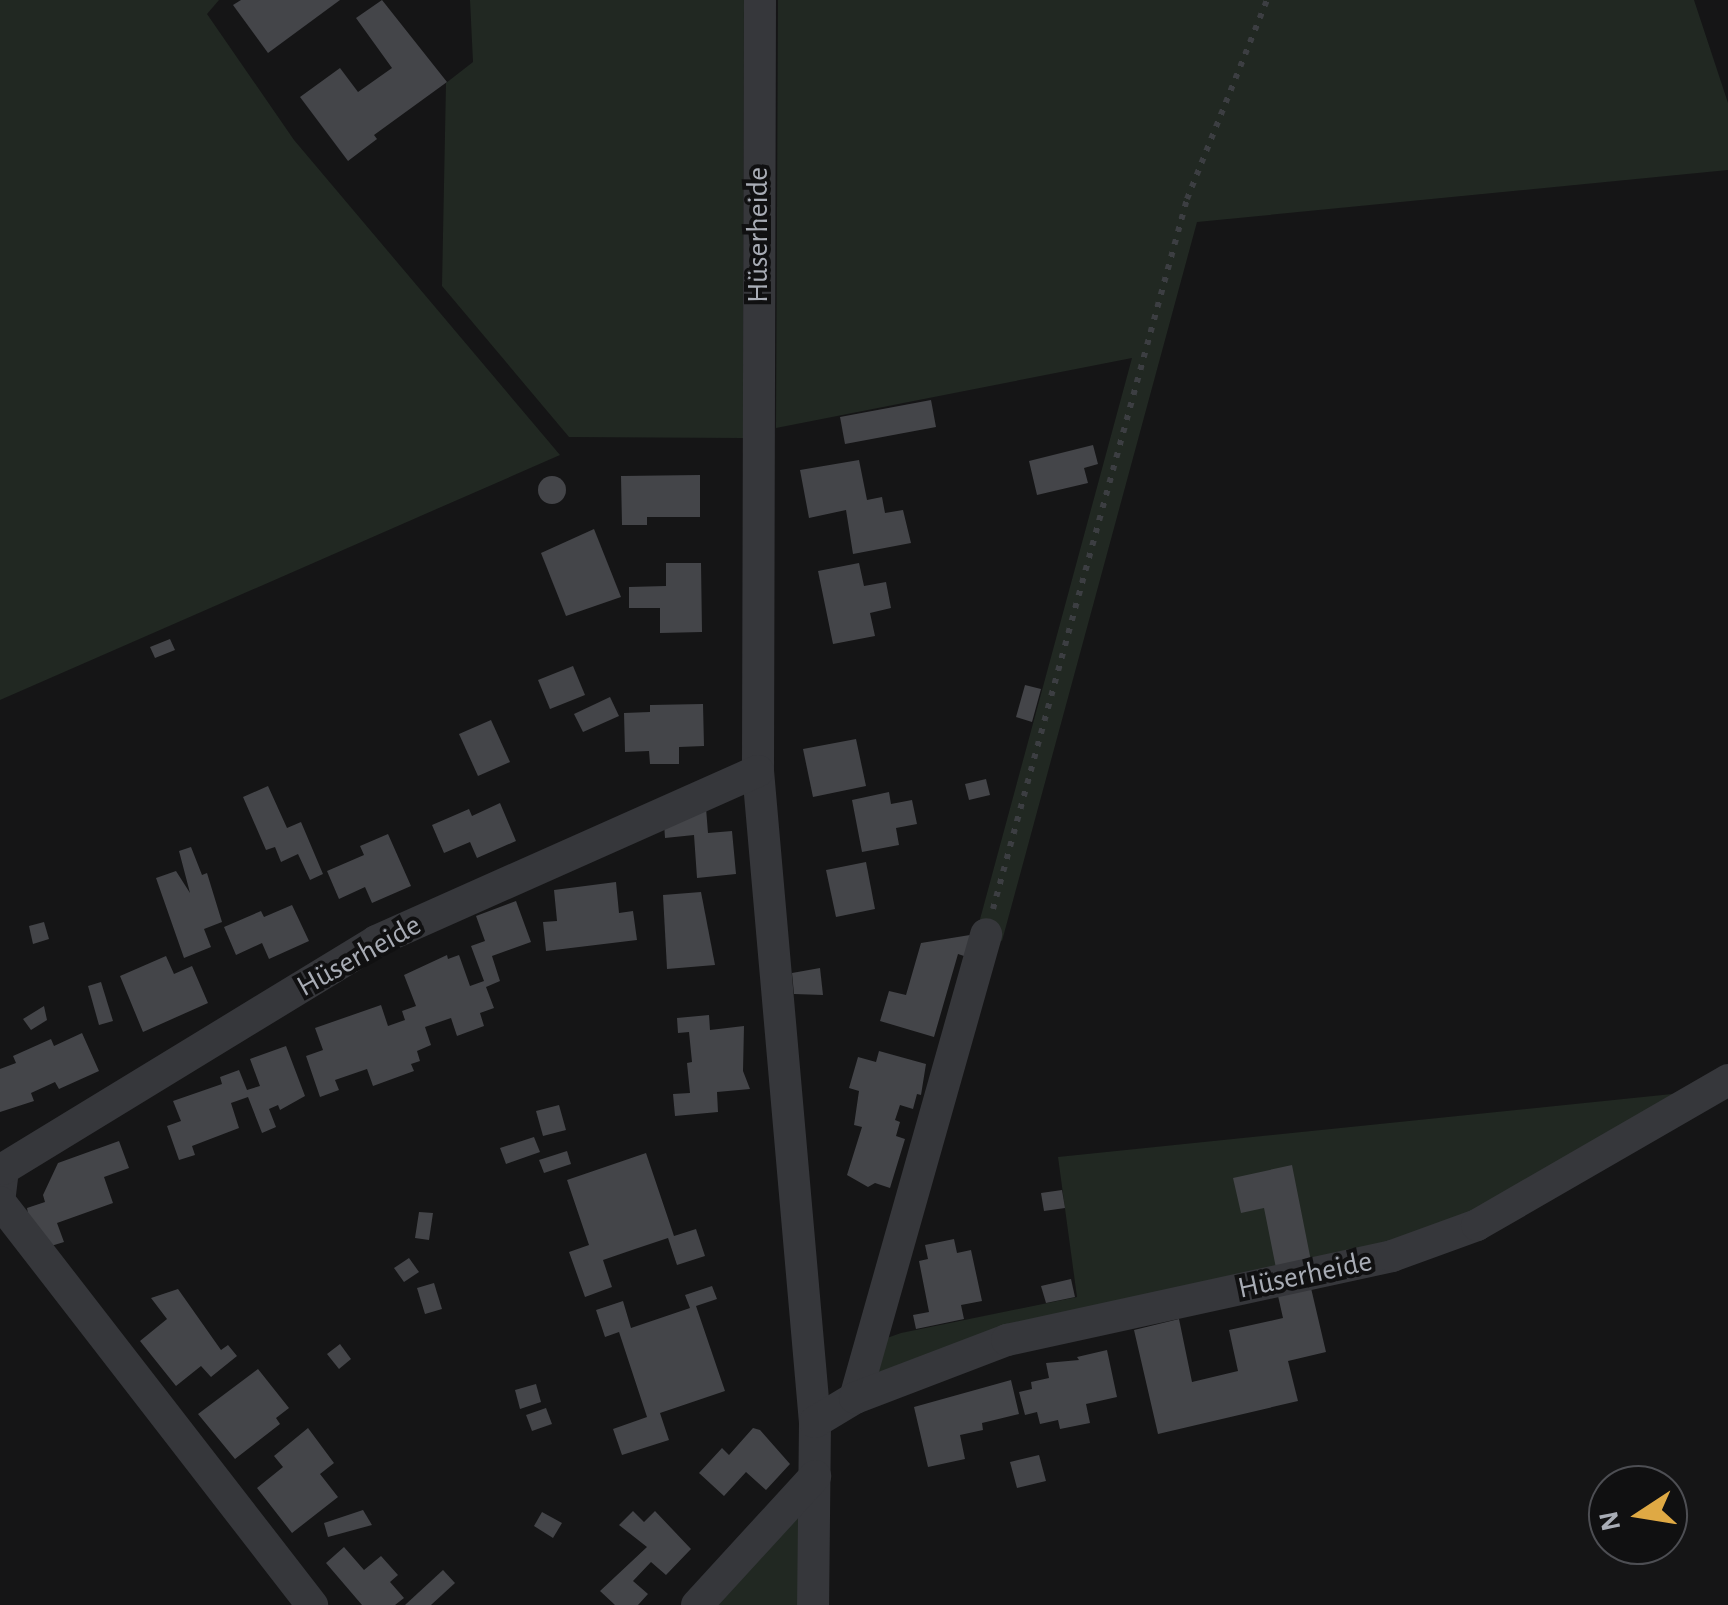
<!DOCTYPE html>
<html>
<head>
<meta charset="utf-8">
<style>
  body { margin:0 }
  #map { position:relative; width:1728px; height:1605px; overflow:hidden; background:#151516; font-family:"Alegreya Sans",sans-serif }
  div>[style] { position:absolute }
  .green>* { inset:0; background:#212822 }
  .building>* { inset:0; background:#444549 }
  .round { border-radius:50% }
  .path>* { height:6px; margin-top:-3px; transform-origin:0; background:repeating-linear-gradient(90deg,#3c3e42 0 5px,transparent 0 13px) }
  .street>* { height:32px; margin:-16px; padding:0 16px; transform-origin:16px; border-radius:16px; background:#36373b }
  span { translate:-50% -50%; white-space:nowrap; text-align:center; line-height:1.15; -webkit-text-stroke:8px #101011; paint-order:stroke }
  .street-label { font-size:30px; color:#a8acb5 }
  .north { position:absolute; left:1588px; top:1465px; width:100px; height:100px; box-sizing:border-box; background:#101011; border:2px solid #4d4e53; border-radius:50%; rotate:258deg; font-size:28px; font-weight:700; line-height:40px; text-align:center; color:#a8acb5 }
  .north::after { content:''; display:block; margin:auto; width:35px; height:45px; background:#dfa944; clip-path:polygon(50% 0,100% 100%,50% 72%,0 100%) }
</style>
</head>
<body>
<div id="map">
  <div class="green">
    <div style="clip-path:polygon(0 0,219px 0,207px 14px,294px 140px,560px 455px,0 700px)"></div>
    <div style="clip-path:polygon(470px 0,744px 0,743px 438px,569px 437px,442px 286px,446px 83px,473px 62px)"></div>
    <div style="clip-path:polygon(778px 0,1694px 0,1728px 103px,1728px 170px,1197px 222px,1002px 941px,976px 934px,1132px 358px,776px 428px)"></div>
    <div style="clip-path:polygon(1682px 1093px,1482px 1210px,1385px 1245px,870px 1378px,887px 1338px,901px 1333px,1077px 1297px,1058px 1157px)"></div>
    <div style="clip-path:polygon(791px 1517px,804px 1520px,802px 1605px,717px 1605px)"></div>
  </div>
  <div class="building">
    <div style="clip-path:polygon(241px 0,340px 0,268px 53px,233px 5px)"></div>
    <div style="clip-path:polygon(382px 0,447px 82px,374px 135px,377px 139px,348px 161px,300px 97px,340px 68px,358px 92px,392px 68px,356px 18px)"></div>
    <div style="clip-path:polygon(931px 400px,936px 427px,845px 444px,840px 417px)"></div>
    <div style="clip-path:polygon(1093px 445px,1098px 464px,1084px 468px,1088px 483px,1037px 495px,1029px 461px)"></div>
    <div style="clip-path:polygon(859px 460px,867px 500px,882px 497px,885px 513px,903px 510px,911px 543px,853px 554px,846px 510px,809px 518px,800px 470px)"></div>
    <div style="clip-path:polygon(700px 475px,700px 517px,647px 517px,647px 525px,622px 525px,621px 476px)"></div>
    <div class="round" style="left:538px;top:476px;width:28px;height:28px"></div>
    <div style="clip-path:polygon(594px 529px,621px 597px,566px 616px,541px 553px)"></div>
    <div style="clip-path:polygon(666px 563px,701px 563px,702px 632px,660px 633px,660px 608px,629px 608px,629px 587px,666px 586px)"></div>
    <div style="clip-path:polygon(859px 563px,864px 586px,886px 582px,891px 608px,870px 613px,875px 636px,833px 644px,818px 571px)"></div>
    <div style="clip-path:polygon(170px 639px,175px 650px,155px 658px,150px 647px)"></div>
    <div style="clip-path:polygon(573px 666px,585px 695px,550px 709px,538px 680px)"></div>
    <div style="clip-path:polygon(1025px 685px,1041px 689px,1032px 722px,1016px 717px)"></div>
    <div style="clip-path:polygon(610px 697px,619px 716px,583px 732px,574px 714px)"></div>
    <div style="clip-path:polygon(703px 704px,704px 746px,679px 747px,679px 764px,650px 764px,649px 751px,625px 752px,624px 713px,650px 712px,650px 705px)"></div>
    <div style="clip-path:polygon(491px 720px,510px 762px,478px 776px,459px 734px)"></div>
    <div style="clip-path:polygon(856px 739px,866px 786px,813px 797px,803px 749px)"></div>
    <div style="clip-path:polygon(986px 779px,990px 795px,969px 800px,965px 784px)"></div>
    <div style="clip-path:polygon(268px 786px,287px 828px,301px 822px,323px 874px,310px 880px,298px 854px,281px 862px,275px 847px,266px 850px,243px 797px)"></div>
    <div style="clip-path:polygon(889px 792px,891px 804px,912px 800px,917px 824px,896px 828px,899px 845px,862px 852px,852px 800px)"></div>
    <div style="clip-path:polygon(500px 803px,516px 841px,477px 858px,470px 842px,444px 853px,432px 825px,469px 809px,472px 816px)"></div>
    <div style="clip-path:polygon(706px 808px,708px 833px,732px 831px,736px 874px,697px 878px,694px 835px,665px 838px,664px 823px)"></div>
    <div style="clip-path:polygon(388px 834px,411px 886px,372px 903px,365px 887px,339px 899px,327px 871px,364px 855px,360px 846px)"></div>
    <div style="clip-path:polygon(191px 847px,202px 875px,207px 873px,222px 922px,204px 929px,211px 947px,184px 958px,156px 878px,176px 871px,190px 893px,179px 851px)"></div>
    <div style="clip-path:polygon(866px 862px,875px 909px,836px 917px,826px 870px)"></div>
    <div style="clip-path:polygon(616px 882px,619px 913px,633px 911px,637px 940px,546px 951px,543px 922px,557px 921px,554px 890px)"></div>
    <div style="clip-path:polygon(701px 892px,715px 965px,667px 969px,663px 895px)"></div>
    <div style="clip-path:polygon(516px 901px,531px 942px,492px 956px,500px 981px,486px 987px,494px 1008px,480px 1013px,484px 1026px,457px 1036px,451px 1018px,425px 1027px,431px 1045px,417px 1051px,420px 1061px,411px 1064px,414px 1071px,373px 1086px,367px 1069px,335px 1080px,339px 1090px,320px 1097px,306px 1056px,323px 1050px,315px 1028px,381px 1005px,388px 1026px,405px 1020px,402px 1011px,416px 1006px,404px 975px,447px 955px,448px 959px,459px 955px,470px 986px,484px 981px,471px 946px,485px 941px,476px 916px)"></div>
    <div style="clip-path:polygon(292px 905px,309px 941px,269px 959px,262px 943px,236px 955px,224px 927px,261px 911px,264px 917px)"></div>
    <div style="clip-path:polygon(44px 922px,49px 939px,33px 944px,29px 926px)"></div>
    <div style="clip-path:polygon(976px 934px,970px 958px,958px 954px,934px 1037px,880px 1021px,889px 991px,906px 995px,921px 943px)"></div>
    <div style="clip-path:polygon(166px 956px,174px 974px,192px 966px,208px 1003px,143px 1032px,120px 976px)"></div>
    <div style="clip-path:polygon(820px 968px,823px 995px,794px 994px,792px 973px)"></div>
    <div style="clip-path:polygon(101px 982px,113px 1021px,99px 1025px,88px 986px)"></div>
    <div style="clip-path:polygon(44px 1006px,47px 1020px,31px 1030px,23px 1019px)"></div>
    <div style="clip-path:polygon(709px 1015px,710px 1030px,744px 1026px,743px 1071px,750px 1089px,717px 1092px,718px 1112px,675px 1116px,673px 1094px,690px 1093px,687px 1063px,692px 1062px,689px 1032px,678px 1033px,677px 1018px)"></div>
    <div style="clip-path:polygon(82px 1033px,99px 1071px,59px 1089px,55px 1082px,31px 1093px,34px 1101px,0 1112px,0 1069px,16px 1063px,13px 1056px,51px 1039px,54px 1046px)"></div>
    <div style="clip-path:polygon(286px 1046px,305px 1096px,280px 1110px,278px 1105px,269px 1109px,276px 1127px,262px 1133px,248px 1097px,231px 1103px,239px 1128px,192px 1146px,195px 1155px,179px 1160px,167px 1126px,181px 1121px,173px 1101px,222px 1084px,220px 1077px,239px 1070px,247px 1090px,260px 1086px,250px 1059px)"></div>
    <div style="clip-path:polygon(879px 1051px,926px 1064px,921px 1095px,917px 1094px,913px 1109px,900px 1105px,895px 1120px,900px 1122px,896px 1136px,905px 1139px,890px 1188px,875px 1183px,868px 1187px,847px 1175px,862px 1127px,854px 1125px,859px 1091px,849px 1088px,858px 1057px,876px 1062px)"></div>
    <div style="clip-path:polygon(559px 1105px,566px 1130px,543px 1136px,536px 1111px)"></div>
    <div style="clip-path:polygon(534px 1137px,540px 1152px,506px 1164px,500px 1148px)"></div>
    <div style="clip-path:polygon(119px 1141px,129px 1168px,104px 1177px,113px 1203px,57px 1223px,64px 1242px,51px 1246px,29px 1219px,27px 1208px,45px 1202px,43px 1195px,58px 1163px)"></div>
    <div style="clip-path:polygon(567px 1151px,571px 1164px,544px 1173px,539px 1160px)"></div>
    <div style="clip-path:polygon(646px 1153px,674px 1236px,696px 1229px,705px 1256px,677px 1265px,668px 1238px,635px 1249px,603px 1260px,612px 1287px,585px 1297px,569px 1252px,589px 1245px,567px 1180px)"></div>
    <div style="clip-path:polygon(1292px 1165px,1311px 1261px,1276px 1268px,1264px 1208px,1241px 1213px,1233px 1178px)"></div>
    <div style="clip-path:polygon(1062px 1190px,1065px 1208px,1044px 1211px,1041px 1193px)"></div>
    <div style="clip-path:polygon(419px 1212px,433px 1213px,429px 1240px,415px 1238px)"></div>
    <div style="clip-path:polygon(954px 1239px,957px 1253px,971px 1250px,982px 1301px,961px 1305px,964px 1319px,916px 1329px,913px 1315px,929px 1312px,919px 1261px,928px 1259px,925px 1245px)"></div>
    <div style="clip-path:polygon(409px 1258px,419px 1272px,404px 1282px,394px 1268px)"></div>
    <div style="clip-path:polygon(1071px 1279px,1075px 1297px,1046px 1303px,1041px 1286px)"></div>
    <div style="clip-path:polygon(434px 1283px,442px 1309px,425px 1314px,417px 1288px)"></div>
    <div style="clip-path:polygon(712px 1286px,717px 1299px,696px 1306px,725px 1391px,660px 1413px,669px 1440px,622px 1455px,613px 1429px,647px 1417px,619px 1332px,605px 1337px,596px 1310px,623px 1301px,631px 1328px,690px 1308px,685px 1295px)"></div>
    <div style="clip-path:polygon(1311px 1288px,1326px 1352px,1288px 1361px,1298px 1401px,1158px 1434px,1134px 1330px,1179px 1319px,1192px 1382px,1238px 1371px,1229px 1330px,1283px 1318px,1278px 1296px)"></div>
    <div style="clip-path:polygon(178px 1289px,221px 1350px,228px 1345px,237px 1356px,211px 1377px,201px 1366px,176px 1386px,140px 1341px,167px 1319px,151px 1298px)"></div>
    <div style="clip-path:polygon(340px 1344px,351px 1359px,339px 1369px,327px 1354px)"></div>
    <div style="clip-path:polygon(1107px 1350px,1117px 1397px,1086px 1404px,1090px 1423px,1060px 1429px,1058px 1420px,1040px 1424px,1037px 1412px,1025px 1415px,1019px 1392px,1032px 1389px,1031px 1382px,1049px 1378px,1046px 1363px,1079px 1360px,1077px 1357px)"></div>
    <div style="clip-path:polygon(258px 1369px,289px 1408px,276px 1418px,280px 1424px,235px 1459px,198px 1414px)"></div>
    <div style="clip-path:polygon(1011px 1380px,1019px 1414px,982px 1423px,983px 1430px,960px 1435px,965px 1459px,928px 1467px,914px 1407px)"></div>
    <div style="clip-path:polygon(536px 1384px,541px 1402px,520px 1409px,515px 1390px)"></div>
    <div style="clip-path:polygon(546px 1408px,552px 1424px,532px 1431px,526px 1415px)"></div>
    <div style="clip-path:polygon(308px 1428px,334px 1463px,320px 1474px,338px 1497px,292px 1533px,257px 1488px,283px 1467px,274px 1456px)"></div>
    <div style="clip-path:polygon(753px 1428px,760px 1430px,790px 1464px,766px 1490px,746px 1472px,724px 1496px,699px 1473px,722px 1448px,729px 1455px)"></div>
    <div style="clip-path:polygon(1039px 1455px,1046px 1481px,1017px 1488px,1010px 1462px)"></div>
    <div style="clip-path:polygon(363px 1510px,372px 1525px,328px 1537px,324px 1523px)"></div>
    <div style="clip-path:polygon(633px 1511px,644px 1522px,655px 1511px,691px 1549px,666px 1575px,651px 1562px,633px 1581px,648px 1594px,638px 1605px,615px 1605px,600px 1591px,647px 1547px,619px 1525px)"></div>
    <div style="clip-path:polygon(542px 1512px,562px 1523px,553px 1538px,534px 1526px)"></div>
    <div style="clip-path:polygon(344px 1547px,364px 1570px,381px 1556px,398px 1575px,390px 1582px,404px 1598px,395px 1605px,362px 1605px,326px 1563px)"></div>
    <div style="clip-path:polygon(443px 1570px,455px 1583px,431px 1605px,405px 1605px)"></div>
  </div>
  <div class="path">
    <div style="left:993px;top:909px;width:736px;rotate:-74.72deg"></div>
    <div style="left:1187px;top:199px;width:214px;rotate:-68.1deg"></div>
  </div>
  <div class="street">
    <div style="left:760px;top:0;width:771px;rotate:90.15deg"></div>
    <div style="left:758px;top:771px;width:653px;rotate:85deg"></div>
    <div style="left:815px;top:1422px;width:183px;rotate:90.6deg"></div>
    <div style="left:0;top:1194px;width:25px;rotate:-83deg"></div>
    <div style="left:3px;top:1169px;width:437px;rotate:-31.4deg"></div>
    <div style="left:376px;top:941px;width:418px;rotate:-24deg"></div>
    <div style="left:0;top:1202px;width:510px;rotate:52.25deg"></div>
    <div style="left:855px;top:1398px;width:482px;rotate:-74.2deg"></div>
    <div style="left:815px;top:1422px;width:47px;rotate:-31deg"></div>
    <div style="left:855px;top:1398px;width:163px;rotate:-20.9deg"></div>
    <div style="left:1007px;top:1340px;width:394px;rotate:-12.3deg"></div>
    <div style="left:1392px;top:1256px;width:90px;rotate:-20deg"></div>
    <div style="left:1477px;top:1225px;width:290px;rotate:-30deg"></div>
    <div style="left:697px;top:1605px;width:175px;rotate:-47.5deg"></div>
  </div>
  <div class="street-label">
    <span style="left:758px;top:235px;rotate:-90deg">Hüserheide</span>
    <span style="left:359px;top:956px;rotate:-29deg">Hüserheide</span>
    <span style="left:1305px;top:1275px;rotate:-12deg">Hüserheide</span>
  </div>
  <div class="north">N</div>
</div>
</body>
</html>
